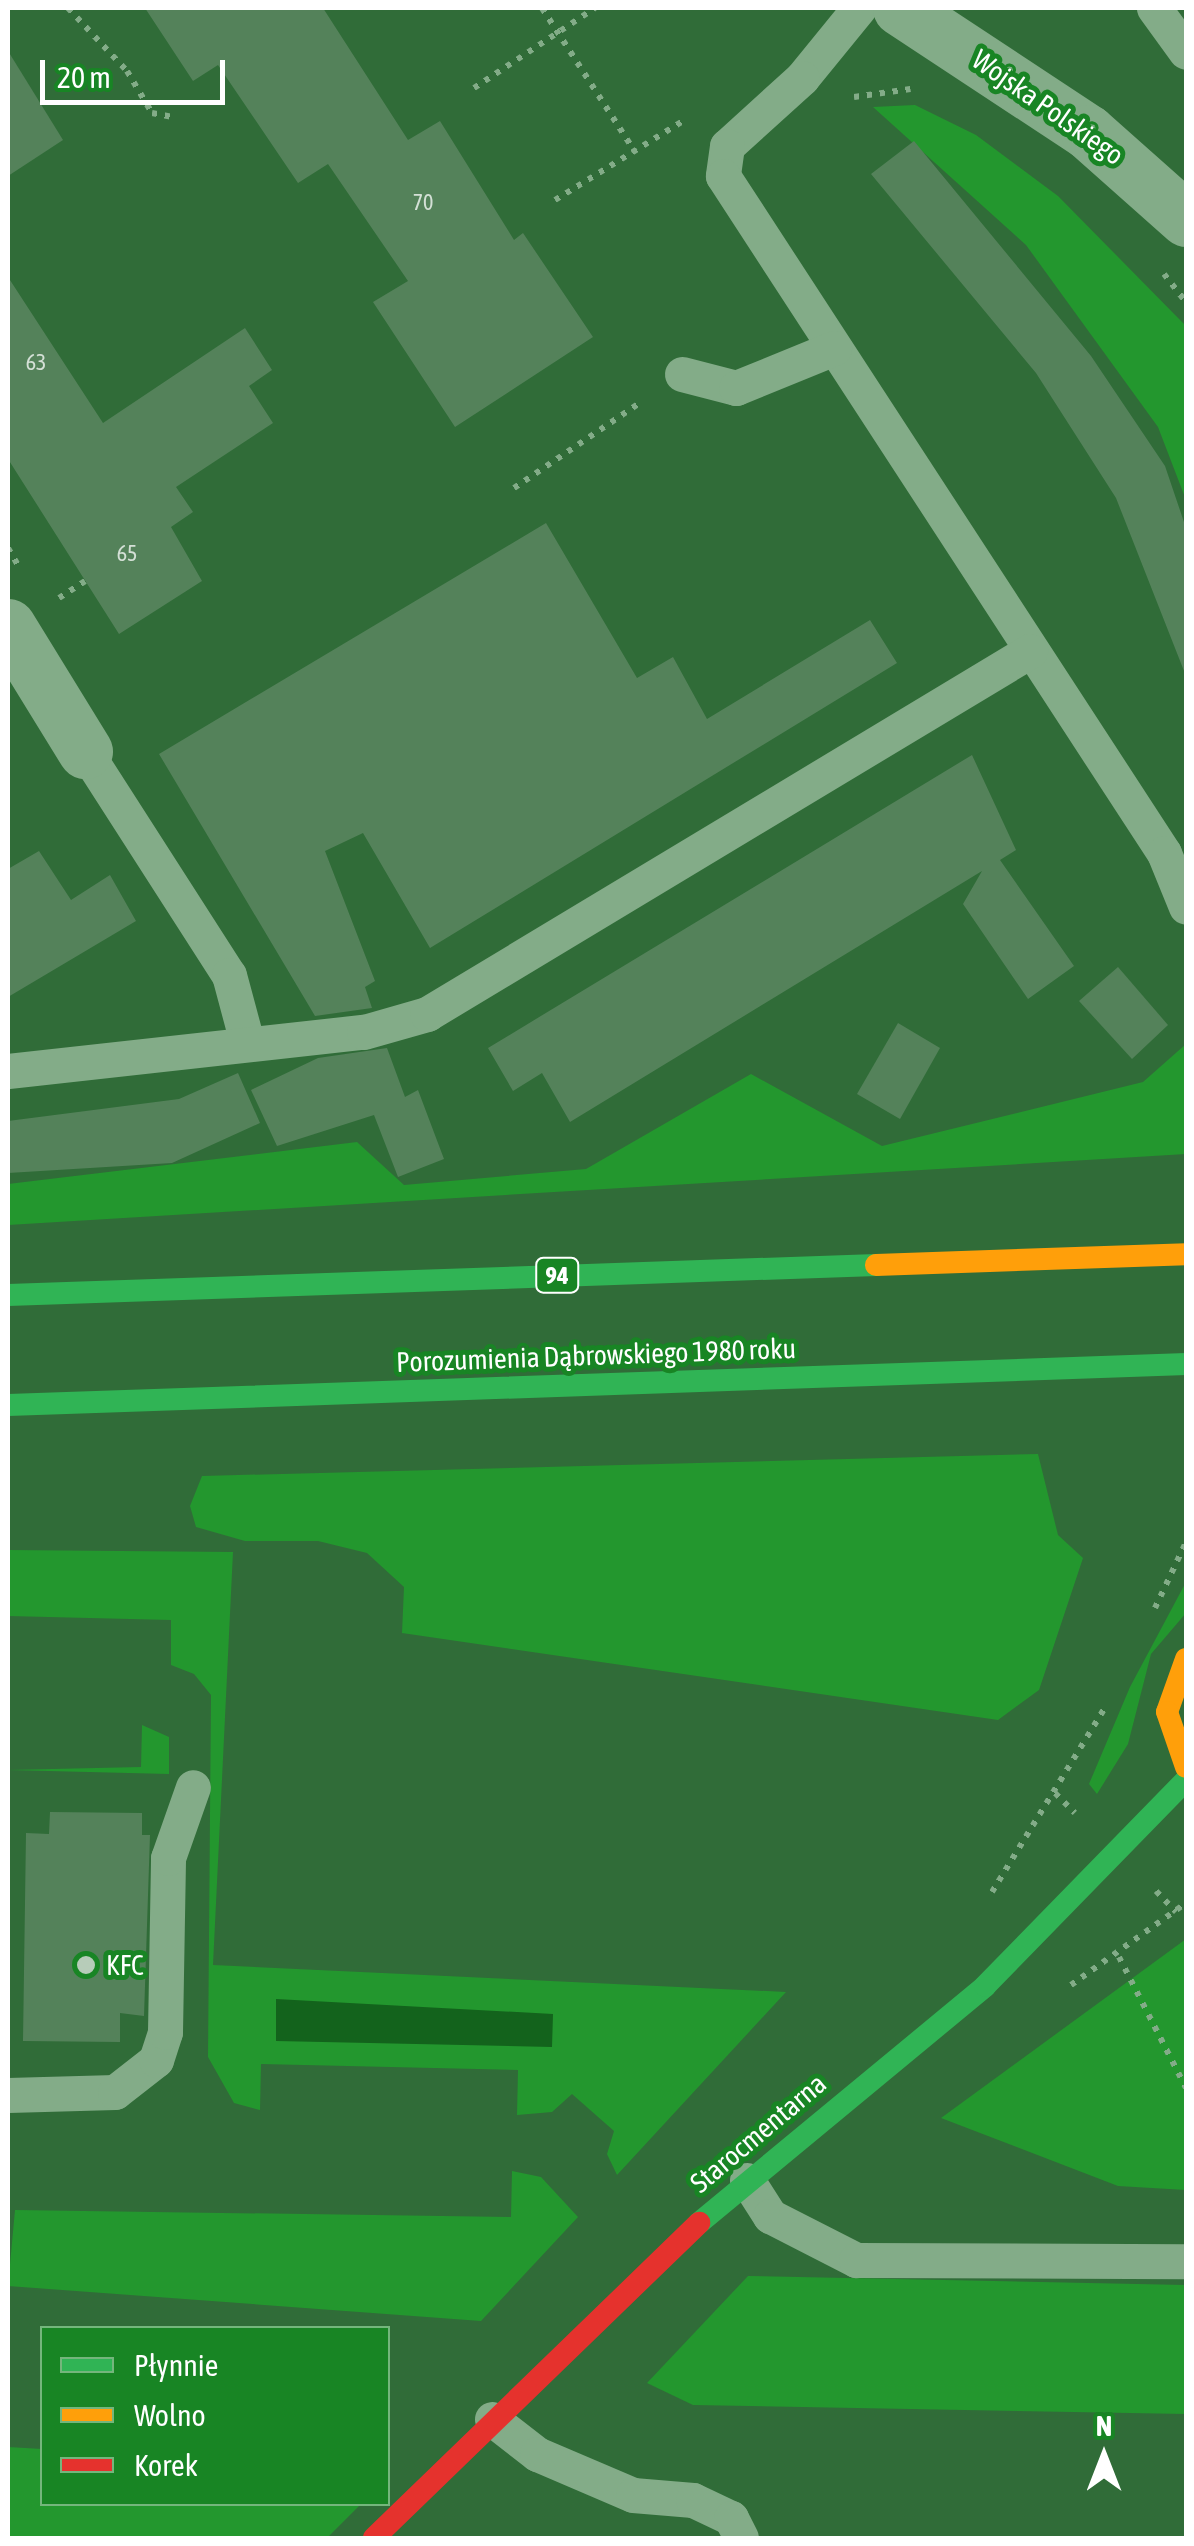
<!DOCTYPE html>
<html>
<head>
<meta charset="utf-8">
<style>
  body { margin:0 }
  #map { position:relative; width:1194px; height:2546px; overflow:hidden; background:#306c38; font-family:"Asap Condensed",sans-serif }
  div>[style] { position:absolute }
  .green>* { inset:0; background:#23972e }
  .water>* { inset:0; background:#13631c }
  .building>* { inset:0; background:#54825a }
  .path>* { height:6px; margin-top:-3px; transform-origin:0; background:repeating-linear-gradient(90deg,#83ac88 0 5px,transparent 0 13px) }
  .lane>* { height:35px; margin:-17.5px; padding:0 17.5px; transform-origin:17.5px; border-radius:17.5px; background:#83ac88 }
  .street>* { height:55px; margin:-27.5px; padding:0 27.5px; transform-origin:27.5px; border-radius:27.5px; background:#83ac88 }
  .fast>* { height:22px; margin:-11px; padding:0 11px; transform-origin:11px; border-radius:11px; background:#30b455 }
  .slow>* { height:22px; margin:-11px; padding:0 11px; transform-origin:11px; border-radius:11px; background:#ff9f0a }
  .jam>* { height:22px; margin:-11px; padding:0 11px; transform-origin:11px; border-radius:11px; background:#e5322d }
  .dots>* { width:28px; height:28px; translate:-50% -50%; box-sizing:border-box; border:5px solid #188524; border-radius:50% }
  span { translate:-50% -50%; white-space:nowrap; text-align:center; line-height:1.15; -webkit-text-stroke:10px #188524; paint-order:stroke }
  .number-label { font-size:22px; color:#d4e0d6 }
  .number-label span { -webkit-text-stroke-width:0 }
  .shield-label span { padding:2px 8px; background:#188524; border:2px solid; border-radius:8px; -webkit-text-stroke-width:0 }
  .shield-label { font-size:25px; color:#fff; font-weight:700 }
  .street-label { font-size:28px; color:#fff }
  .poi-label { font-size:28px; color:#fff }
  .left { translate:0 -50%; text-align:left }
  .frame { position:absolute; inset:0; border:10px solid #fff; pointer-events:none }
  .legend { position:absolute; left:40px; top:2326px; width:350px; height:180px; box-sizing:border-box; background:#188524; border:2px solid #74b67c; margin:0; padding:12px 18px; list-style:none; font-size:30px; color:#fff }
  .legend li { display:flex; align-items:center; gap:20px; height:50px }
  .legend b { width:50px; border:2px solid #74b67c }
  .north { position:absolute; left:1054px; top:2406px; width:100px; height:100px; -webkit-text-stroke:8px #188524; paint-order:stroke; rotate:0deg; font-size:28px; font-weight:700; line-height:40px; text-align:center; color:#fff }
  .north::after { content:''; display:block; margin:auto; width:35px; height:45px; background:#fff; clip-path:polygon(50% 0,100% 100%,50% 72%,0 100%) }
  .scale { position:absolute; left:40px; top:60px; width:185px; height:45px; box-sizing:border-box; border:5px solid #fff; border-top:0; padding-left:12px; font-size:30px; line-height:35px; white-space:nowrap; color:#fff; -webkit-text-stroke:8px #188524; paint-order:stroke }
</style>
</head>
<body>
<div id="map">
  <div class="green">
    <div style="clip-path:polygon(915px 105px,976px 135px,1058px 196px,1185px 325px,1186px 500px,1158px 427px,1026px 245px,873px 107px)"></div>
    <div style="clip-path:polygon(1186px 1044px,1186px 1154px,8px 1225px,8px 1184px,357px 1142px,404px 1185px,586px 1169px,751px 1074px,882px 1146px,1143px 1082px)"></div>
    <div style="clip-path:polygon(1038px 1454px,1058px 1535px,1083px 1558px,1039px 1690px,998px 1720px,402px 1633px,404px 1587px,367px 1553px,318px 1541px,245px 1541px,196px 1527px,190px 1506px,202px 1476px)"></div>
    <div style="clip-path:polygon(8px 1550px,233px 1552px,213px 1965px,786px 1992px,617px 2175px,607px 2154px,614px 2131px,572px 2094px,552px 2112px,517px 2115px,518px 2070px,261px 2064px,260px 2110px,234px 2103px,208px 2057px,211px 1695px,194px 1674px,171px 1665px,171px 1620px,8px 1616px)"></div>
    <div style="clip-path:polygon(1186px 1582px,1186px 1613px,1151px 1654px,1128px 1744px,1097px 1794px,1089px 1784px,1130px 1687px)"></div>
    <div style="clip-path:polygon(142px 1725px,169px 1737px,169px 1774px,8px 1770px,141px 1767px)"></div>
    <div style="clip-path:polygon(1186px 1939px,1186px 2190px,1118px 2186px,941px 2118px)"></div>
    <div style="clip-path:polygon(512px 2171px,541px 2177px,578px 2217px,481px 2321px,8px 2286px,15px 2210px,511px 2217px)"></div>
    <div style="clip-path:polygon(748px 2276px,1186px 2285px,1186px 2414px,693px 2405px,647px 2383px)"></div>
    <div style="clip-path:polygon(8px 2447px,42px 2449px,42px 2504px,361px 2504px,327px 2538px,8px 2538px)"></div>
  </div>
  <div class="water">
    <div style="clip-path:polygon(276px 1999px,553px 2014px,552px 2047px,276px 2041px)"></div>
  </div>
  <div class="building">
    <div style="clip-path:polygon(145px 8px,323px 8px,408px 140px,440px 121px,514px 240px,523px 233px,593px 337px,455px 427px,373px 302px,408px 281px,328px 164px,298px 183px,218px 65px,193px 81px)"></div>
    <div style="clip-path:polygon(8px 51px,63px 140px,8px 176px)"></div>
    <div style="clip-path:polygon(914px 141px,1091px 356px,1165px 466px,1186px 528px,1186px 676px,1116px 498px,1036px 373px,871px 174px)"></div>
    <div style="clip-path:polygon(8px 277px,103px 423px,245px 328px,272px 370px,249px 386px,273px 423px,176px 487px,193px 512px,171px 527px,202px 581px,119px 634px,8px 459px)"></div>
    <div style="clip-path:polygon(546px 523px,637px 678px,673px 657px,707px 719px,870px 620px,897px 663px,430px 948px,363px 833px,325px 851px,375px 981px,365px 987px,372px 1008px,315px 1016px,159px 754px)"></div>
    <div style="clip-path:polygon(972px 755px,1016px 850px,1000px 860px,1074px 966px,1028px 999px,963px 904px,982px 871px,570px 1122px,542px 1073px,513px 1091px,488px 1048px)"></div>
    <div style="clip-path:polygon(39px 851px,71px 900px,110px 875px,136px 921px,8px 997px,8px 869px)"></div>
    <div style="clip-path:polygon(1118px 967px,1168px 1025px,1132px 1059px,1079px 1001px)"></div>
    <div style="clip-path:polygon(898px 1023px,940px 1048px,900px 1119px,857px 1094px)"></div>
    <div style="clip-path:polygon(387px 1048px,405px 1097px,418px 1090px,444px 1159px,398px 1177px,374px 1115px,277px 1146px,251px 1090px,318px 1058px)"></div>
    <div style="clip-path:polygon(238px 1073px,260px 1123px,172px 1163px,8px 1173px,8px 1121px,179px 1099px)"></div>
    <div style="clip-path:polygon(50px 1812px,142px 1813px,142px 1835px,150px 1835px,144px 2016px,120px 2013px,120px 2042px,23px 2041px,26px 1833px,49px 1834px)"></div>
  </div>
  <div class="path">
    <div style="left:68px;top:8px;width:86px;rotate:46.9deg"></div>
    <div style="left:127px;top:71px;width:49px;rotate:59.2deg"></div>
    <div style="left:152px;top:113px;width:25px;rotate:11deg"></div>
    <div style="left:542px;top:8px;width:171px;rotate:57.1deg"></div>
    <div style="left:474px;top:88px;width:145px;rotate:-33.5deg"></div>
    <div style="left:854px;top:97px;width:57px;rotate:-8.1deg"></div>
    <div style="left:555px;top:200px;width:154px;rotate:-31.7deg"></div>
    <div style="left:1164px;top:274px;width:36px;rotate:52deg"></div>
    <div style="left:514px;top:488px;width:153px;rotate:-34.1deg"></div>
    <div style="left:8px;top:548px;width:22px;rotate:60deg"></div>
    <div style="left:59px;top:598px;width:31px;rotate:-33deg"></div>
    <div style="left:1155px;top:1608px;width:73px;rotate:-64.8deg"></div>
    <div style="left:1055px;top:1793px;width:28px;rotate:45deg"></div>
    <div style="left:1156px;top:1891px;width:29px;rotate:46deg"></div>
    <div style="left:992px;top:1892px;width:220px;rotate:-58.5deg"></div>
    <div style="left:1119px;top:1957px;width:147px;rotate:62.9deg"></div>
    <div style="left:1071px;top:1985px;width:141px;rotate:-35.5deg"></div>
  </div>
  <div class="lane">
    <div style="left:859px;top:8px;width:90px;rotate:129.2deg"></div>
    <div style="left:802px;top:78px;width:101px;rotate:137.8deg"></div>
    <div style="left:727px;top:146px;width:30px;rotate:98deg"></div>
    <div style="left:723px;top:176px;width:808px;rotate:56.92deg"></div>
    <div style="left:1164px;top:853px;width:58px;rotate:67.8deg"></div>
    <div style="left:1154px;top:8px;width:54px;rotate:54deg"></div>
    <div style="left:682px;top:374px;width:56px;rotate:14.5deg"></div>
    <div style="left:736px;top:388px;width:106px;rotate:-22.2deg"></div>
    <div style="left:85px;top:751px;width:266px;rotate:57.3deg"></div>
    <div style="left:229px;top:975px;width:69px;rotate:75deg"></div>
    <div style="left:8px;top:1071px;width:358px;rotate:-6.3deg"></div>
    <div style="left:364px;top:1032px;width:66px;rotate:-15.9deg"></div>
    <div style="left:427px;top:1014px;width:704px;rotate:-31.05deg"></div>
    <div style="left:8px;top:2095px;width:107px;rotate:-1.6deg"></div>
    <div style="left:115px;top:2092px;width:52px;rotate:-38deg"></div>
    <div style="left:156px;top:2060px;width:29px;rotate:-72deg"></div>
    <div style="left:165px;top:2032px;width:174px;rotate:-89deg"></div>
    <div style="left:168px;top:1858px;width:75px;rotate:-70.6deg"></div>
    <div style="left:747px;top:2180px;width:43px;rotate:57.4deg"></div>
    <div style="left:770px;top:2216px;width:97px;rotate:27.1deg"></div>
    <div style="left:856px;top:2260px;width:330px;rotate:0.2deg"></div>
    <div style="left:492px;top:2419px;width:57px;rotate:37.9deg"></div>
    <div style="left:537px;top:2454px;width:104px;rotate:23.1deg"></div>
    <div style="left:633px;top:2495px;width:60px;rotate:4.8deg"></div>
    <div style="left:693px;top:2500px;width:42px;rotate:25.3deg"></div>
    <div style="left:731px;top:2518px;width:22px;rotate:63deg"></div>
  </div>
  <div class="street">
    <div style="left:900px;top:8px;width:225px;rotate:33.4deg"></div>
    <div style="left:1088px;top:132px;width:131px;rotate:41.6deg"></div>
    <div style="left:8px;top:626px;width:147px;rotate:58.4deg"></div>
  </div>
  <div class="fast">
    <div style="left:8px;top:1295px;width:869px;rotate:-1.98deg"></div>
    <div style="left:8px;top:1405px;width:1179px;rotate:-1.99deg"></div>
    <div style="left:699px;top:2223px;width:371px;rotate:-39.6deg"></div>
    <div style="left:985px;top:1986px;width:288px;rotate:-45.7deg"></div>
  </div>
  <div class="slow">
    <div style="left:876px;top:1265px;width:310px;rotate:-2deg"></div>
    <div style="left:1186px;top:1659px;width:56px;rotate:109.7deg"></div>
    <div style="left:1167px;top:1712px;width:58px;rotate:70.9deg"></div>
  </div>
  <div class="jam">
    <div style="left:374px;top:2538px;width:453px;rotate:-44.1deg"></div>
  </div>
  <div class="dots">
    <div style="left:86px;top:1965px;background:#b7ccb9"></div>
  </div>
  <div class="number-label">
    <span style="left:423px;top:203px">70</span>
    <span style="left:36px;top:363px">63</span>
    <span style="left:127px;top:554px">65</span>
  </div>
  <div class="shield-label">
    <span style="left:557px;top:1275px">94</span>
  </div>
  <div class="street-label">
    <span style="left:1048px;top:107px;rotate:35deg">Wojska Polskiego</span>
    <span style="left:596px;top:1355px;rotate:-2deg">Porozumienia Dąbrowskiego 1980 roku</span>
    <span style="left:758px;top:2133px;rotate:-40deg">Starocmentarna</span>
  </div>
  <div class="poi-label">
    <span class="left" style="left:106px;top:1965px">KFC</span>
  </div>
  <div class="frame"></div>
  <ul class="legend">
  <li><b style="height:12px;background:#30b455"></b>Płynnie</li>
  <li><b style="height:12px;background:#ff9f0a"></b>Wolno</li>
  <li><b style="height:12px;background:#e5322d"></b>Korek</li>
  </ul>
  <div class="north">N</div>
  <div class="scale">20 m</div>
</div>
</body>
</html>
